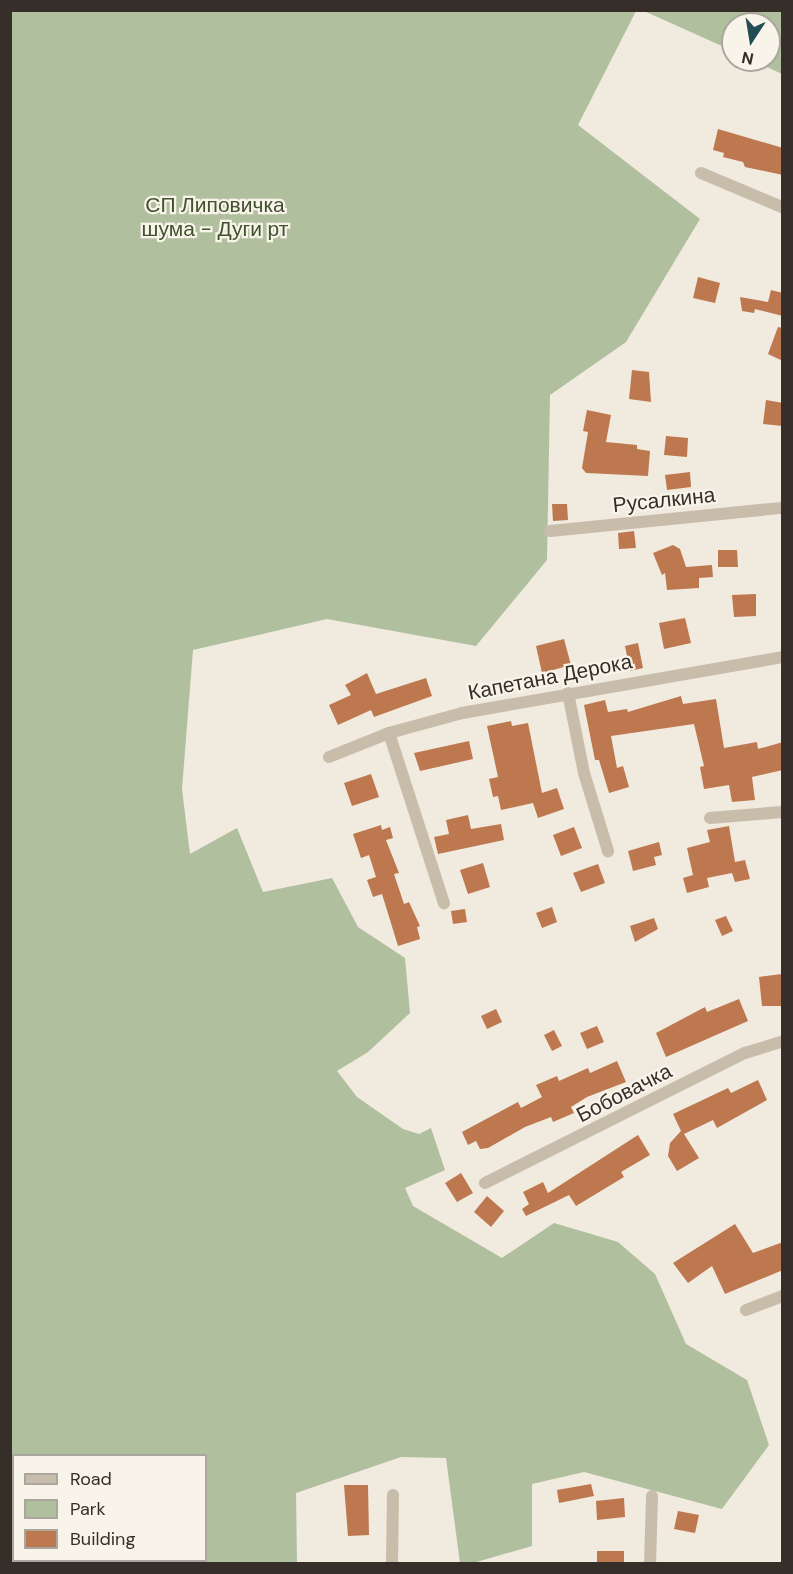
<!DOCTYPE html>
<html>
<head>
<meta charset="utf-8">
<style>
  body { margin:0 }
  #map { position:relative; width:793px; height:1574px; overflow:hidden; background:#f1eade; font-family:"DM Sans",sans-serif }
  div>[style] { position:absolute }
  .green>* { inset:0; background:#b0bf9e }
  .building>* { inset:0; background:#bd784f }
  .street>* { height:12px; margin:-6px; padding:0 6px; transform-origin:6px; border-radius:6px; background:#c8bcaa }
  span { translate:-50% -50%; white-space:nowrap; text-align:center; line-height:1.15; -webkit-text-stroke:4.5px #f8f4ea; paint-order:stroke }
  .park-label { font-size:21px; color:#41522f }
  .street-label { font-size:21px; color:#362f29 }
  .frame { position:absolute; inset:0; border:12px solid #362f29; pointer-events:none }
  .legend { position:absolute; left:12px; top:1454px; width:195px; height:108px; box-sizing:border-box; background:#f8f4ea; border:2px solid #aaa59d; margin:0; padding:8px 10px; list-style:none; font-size:18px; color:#362f29 }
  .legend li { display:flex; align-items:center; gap:12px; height:30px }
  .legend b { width:30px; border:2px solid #aaa59d }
  .north { position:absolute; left:721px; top:12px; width:60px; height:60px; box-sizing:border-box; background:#f8f4ea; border:2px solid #aaa59d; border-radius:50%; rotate:192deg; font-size:16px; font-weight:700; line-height:24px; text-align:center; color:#362f29 }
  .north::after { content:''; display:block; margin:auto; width:21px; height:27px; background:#224b54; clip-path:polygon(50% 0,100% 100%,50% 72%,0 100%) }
</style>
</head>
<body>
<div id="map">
  <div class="green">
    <div style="clip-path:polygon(evenodd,11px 11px,636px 11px,578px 125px,700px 219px,626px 342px,550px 395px,547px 560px,476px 646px,327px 619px,193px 650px,182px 789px,190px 854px,237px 828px,263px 892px,332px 878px,358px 927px,405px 958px,410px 1013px,368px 1052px,337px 1071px,357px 1097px,403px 1129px,419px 1134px,431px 1128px,445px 1170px,405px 1188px,413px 1206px,502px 1258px,554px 1223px,618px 1242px,655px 1274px,686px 1344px,747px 1380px,769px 1445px,722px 1509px,584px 1472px,532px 1484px,532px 1546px,473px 1563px,460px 1563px,446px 1458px,401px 1457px,296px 1493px,297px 1563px,11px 1564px,11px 11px,14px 1456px,206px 1456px,206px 1560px,14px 1560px,14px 1456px)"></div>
    <div style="clip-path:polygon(644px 11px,782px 11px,782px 74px,752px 60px,769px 60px,769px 24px,733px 24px,733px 51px)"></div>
  </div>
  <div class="building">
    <div style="clip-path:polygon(718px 129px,783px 148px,783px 175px,745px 167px,743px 162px,723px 157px,724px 153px,713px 150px)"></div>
    <div style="clip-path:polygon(698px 277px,720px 283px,715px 303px,693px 298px)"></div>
    <div style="clip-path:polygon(771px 290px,783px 293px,783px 316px,755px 309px,754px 313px,742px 311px,740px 297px,768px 302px)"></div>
    <div style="clip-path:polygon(778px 327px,783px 328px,783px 361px,768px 354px)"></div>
    <div style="clip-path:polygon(632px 370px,649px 372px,651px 402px,629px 399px)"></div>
    <div style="clip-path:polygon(766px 400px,783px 403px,783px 426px,763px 424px)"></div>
    <div style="clip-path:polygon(587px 410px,611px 415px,606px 442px,637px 445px,637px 449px,650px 451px,648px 476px,586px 473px,582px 468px,588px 432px,583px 431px)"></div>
    <div style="clip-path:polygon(666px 436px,688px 438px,687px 457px,664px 455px)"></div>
    <div style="clip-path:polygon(690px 472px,691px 487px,667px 490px,665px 475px)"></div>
    <div style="clip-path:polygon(552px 504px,567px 504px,568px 520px,553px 521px)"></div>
    <div style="clip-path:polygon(634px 531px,636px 548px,619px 549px,618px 533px)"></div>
    <div style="clip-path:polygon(673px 545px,680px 549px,686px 567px,712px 565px,713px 577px,699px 578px,699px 588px,667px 590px,665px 573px,662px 575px,653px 553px)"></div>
    <div style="clip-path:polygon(718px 550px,737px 550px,738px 567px,718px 567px)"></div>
    <div style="clip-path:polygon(756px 594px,756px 616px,734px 617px,732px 595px)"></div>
    <div style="clip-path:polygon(685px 618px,691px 643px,664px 649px,659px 623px)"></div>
    <div style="clip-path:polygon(564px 639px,571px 665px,542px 673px,536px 646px)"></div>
    <div style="clip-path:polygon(638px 643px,643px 668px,630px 671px,625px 646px)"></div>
    <div style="clip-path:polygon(367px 673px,376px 694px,426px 678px,432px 696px,374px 717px,371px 710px,338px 725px,329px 705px,351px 695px,345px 685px)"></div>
    <div style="clip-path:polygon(681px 696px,683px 704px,716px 699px,724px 748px,757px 742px,758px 749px,783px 742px,783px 770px,752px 777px,755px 800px,732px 802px,729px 785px,704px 789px,700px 767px,704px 766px,694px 724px,611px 736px,617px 768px,623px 766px,629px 787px,609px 793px,599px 760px,595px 760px,584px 705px,605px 700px,608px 712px,627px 709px,628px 712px)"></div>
    <div style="clip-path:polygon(511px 721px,512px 726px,528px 723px,542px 793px,557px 788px,564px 809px,538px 818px,533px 803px,501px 810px,498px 796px,493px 797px,489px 779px,498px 777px,487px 726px)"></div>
    <div style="clip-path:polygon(469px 741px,473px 759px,420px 771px,414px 753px)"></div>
    <div style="clip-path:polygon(371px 774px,379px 797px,352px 806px,344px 783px)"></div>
    <div style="clip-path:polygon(468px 815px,471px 829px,501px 824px,504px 840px,438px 854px,434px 837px,449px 834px,446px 820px)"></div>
    <div style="clip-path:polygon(381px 825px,382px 830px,390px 827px,393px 838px,386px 840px,399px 873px,394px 874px,404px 904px,409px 902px,420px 926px,417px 927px,420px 939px,398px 946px,382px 894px,373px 897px,367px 880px,376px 877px,369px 855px,361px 858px,353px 834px)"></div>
    <div style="clip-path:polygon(729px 826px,735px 862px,745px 860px,750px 879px,735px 882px,732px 873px,707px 878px,709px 887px,687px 893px,683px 878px,693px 875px,687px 848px,710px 842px,707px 830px)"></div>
    <div style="clip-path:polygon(574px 827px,582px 848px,561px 856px,553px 835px)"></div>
    <div style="clip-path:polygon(659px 842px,662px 855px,654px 857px,656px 865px,633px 871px,628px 851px)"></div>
    <div style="clip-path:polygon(483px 863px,490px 887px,468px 894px,460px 870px)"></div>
    <div style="clip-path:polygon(598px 864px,605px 883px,581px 892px,573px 873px)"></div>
    <div style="clip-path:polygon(552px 907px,557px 922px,542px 928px,536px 913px)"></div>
    <div style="clip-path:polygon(465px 909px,467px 922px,453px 924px,451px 911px)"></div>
    <div style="clip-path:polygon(726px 916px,733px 931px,722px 936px,715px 920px)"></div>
    <div style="clip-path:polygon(654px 918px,658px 929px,635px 942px,630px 926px)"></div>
    <div style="clip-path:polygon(782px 974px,783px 1006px,762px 1006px,759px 977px)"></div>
    <div style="clip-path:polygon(739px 999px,748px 1021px,666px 1057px,656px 1033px,705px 1007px,707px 1012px)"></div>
    <div style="clip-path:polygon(496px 1009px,502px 1022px,487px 1029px,481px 1016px)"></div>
    <div style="clip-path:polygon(597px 1026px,604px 1042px,587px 1049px,580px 1033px)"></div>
    <div style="clip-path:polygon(554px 1030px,562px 1046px,552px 1051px,544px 1035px)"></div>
    <div style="clip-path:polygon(617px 1061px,626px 1082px,587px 1097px,571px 1107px,574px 1113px,553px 1122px,551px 1117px,525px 1127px,488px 1148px,480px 1149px,476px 1141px,468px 1145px,462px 1132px,518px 1102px,521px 1108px,542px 1097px,536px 1085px,557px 1076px,559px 1081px,588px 1068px,590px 1073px)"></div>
    <div style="clip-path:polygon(758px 1080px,767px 1100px,717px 1128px,713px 1120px,684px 1134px,699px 1158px,677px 1171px,668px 1156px,670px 1143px,681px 1131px,673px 1114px,728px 1088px,731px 1093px)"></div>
    <div style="clip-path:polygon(638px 1135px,650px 1155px,621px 1172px,624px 1177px,576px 1206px,569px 1195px,526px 1216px,522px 1209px,529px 1204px,523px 1192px,543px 1182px,548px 1193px)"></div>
    <div style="clip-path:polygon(461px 1173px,473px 1193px,457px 1202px,445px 1183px)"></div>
    <div style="clip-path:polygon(487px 1196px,504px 1211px,491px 1227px,474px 1212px)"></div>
    <div style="clip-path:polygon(735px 1224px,753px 1253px,783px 1242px,783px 1270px,725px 1294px,712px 1266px,688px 1283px,673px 1263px)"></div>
    <div style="clip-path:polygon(591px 1484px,594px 1496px,559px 1503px,557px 1490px)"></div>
    <div style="clip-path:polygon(344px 1485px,368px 1485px,369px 1535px,348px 1536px)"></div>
    <div style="clip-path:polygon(624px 1498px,625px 1517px,597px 1520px,596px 1501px)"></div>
    <div style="clip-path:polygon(678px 1511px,699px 1515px,695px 1533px,674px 1529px)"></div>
    <div style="clip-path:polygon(597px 1551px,624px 1551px,624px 1563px,597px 1563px)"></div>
  </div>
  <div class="street">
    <div style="left:701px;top:173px;width:88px;rotate:22.8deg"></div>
    <div style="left:550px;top:531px;width:233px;rotate:-5.7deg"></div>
    <div style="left:568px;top:693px;width:82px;rotate:78.7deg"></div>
    <div style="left:584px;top:773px;width:82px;rotate:72.9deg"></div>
    <div style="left:389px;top:733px;width:179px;rotate:72.1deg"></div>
    <div style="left:329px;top:757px;width:65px;rotate:-21.8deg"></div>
    <div style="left:389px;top:733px;width:76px;rotate:-15.3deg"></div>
    <div style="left:462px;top:713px;width:325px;rotate:-9.9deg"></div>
    <div style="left:710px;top:818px;width:72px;rotate:-4.8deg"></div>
    <div style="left:485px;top:1183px;width:291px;rotate:-26.6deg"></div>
    <div style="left:745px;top:1053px;width:39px;rotate:-17deg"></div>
    <div style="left:746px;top:1310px;width:39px;rotate:-21deg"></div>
    <div style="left:392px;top:1564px;width:69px;rotate:-89.2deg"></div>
    <div style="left:650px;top:1564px;width:68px;rotate:-88.3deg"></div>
  </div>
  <div class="park-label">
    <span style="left:215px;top:217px">СП Липовичка<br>шума - Дуги рт</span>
  </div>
  <div class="street-label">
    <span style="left:664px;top:500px;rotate:-6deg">Русалкина</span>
    <span style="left:550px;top:677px;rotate:-11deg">Капетана Дерока</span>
    <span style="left:624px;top:1093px;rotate:-27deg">Бобовачка</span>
  </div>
  <div class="frame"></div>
  <ul class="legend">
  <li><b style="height:8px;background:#c8bcaa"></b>Road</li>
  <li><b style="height:16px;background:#b0bf9e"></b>Park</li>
  <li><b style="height:16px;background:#bd784f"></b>Building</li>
  </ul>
  <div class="north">N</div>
</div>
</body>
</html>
